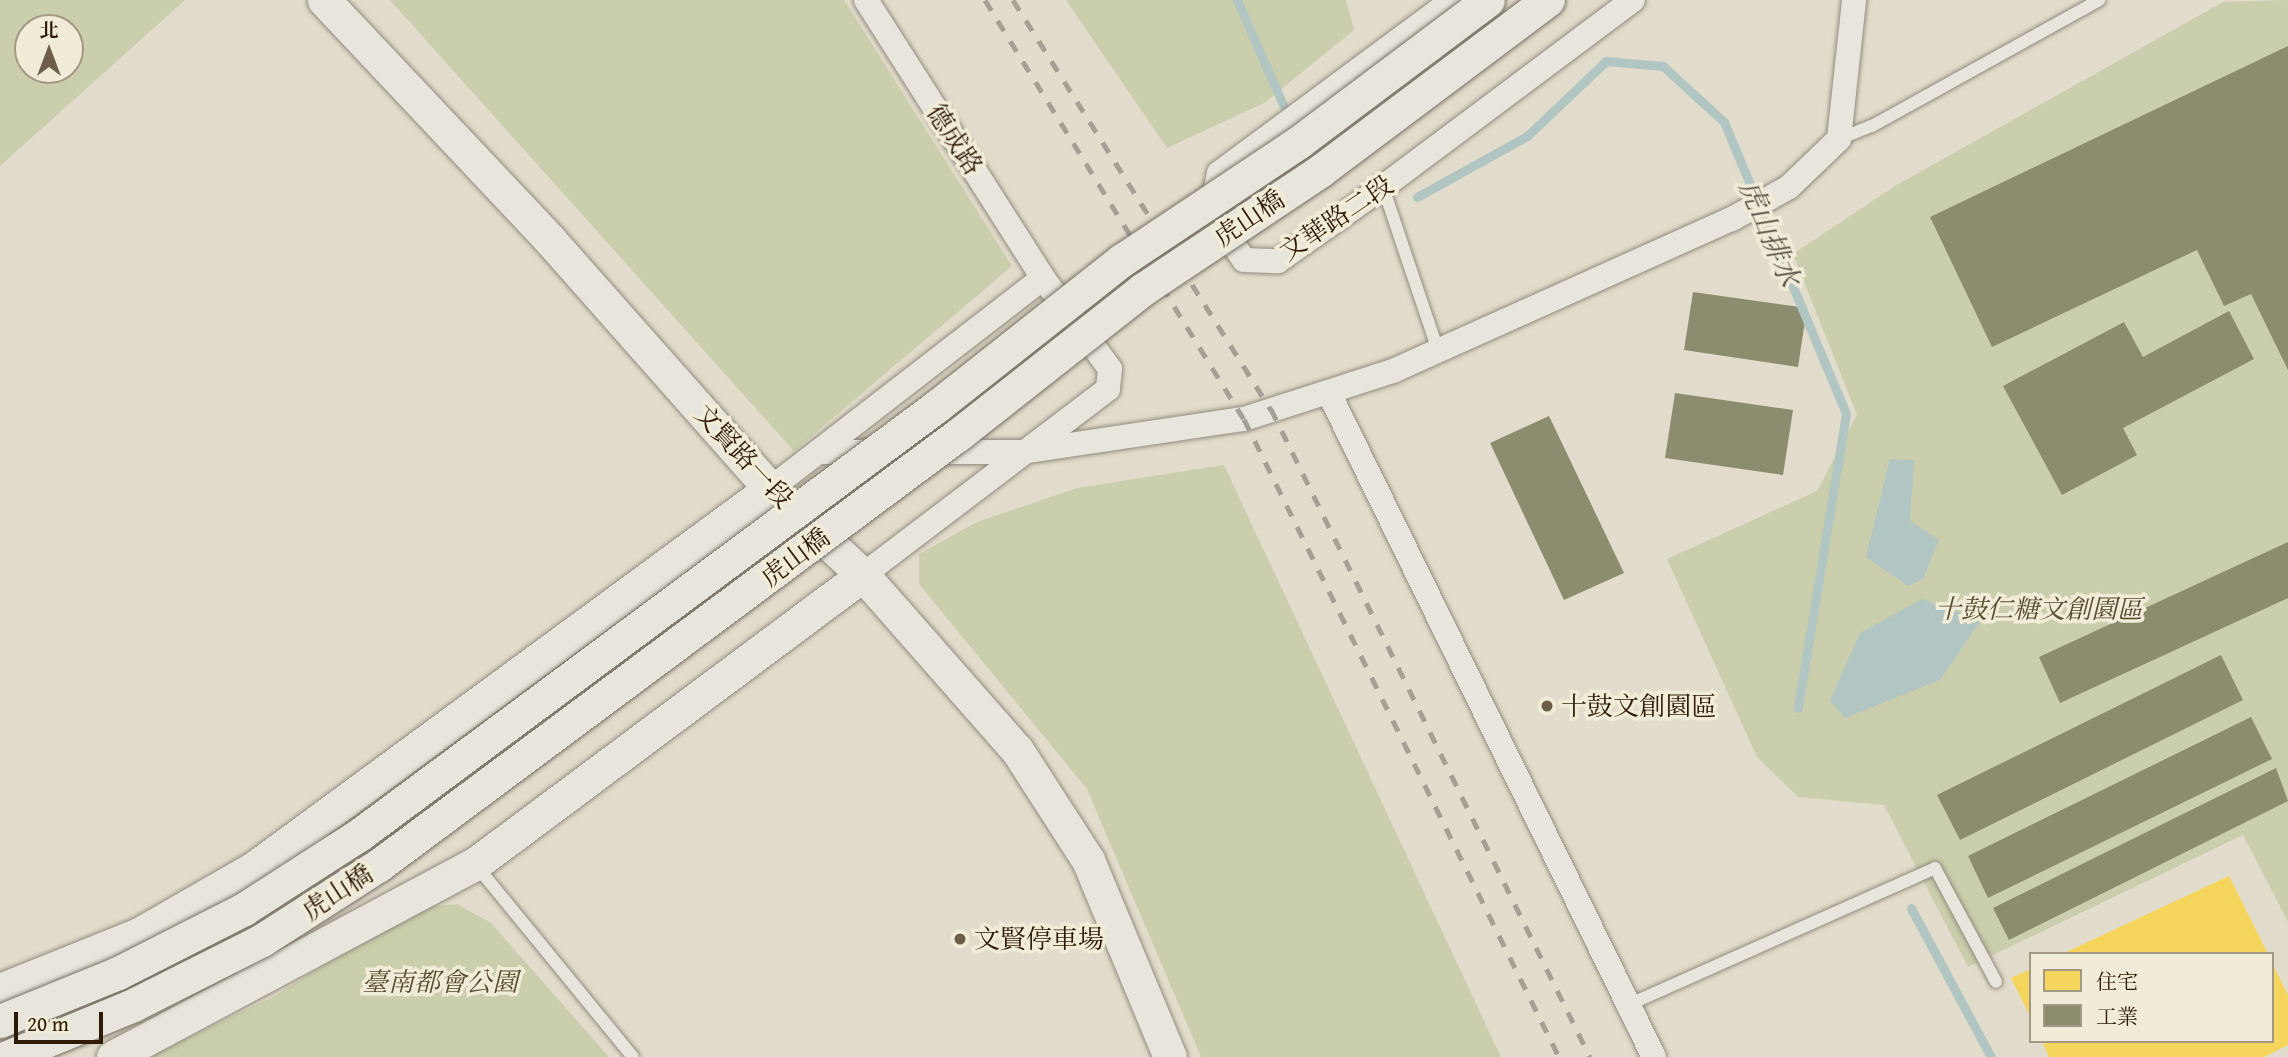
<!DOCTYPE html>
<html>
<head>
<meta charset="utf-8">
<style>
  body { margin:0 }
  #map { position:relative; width:2288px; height:1057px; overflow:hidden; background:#e1dccb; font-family:"Gentium Book Plus","Noto Serif TC",serif }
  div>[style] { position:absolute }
  .green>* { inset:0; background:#caceac }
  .water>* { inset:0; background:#b1c5c2 }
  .homes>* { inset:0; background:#f6d55c }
  .industry>* { inset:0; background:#8c8c6e }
  .stream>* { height:9px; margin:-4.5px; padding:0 4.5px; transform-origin:4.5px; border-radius:4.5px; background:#b1c5c2 }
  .roads { filter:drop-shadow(0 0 2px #918c7f) drop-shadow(0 0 2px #918c7f) }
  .lane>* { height:12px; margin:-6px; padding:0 6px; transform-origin:6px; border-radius:6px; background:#e8e5dc }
  .street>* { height:24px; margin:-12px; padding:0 12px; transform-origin:12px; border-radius:12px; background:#e8e5dc }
  .secondary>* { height:33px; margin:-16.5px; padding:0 16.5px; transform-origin:16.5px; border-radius:16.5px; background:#e8e5dc }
  .rail>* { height:5px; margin-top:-2.5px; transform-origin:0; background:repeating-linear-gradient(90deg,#a4a096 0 12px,transparent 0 24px) }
  .bridges { filter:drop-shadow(0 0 2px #777165) drop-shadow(0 0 2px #777165) }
  .secondary-bridge>* { height:33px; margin:-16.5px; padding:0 16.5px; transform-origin:16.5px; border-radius:16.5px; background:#e8e5dc }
  .dots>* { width:19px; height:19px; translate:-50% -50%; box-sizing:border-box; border:4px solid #f1ecd7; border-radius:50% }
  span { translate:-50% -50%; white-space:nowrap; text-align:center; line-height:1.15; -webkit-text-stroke:7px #f1ecd7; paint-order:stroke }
  .street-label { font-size:26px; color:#2e1a05 }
  .park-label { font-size:26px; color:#574c2f; font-style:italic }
  .poi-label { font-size:26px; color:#2e1a05 }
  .left { translate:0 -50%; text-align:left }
  .water-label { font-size:28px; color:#555246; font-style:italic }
  .legend { position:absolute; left:2029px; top:952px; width:245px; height:91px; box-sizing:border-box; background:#f1ecd7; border:2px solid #a39883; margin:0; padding:9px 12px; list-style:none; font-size:21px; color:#2e1a05 }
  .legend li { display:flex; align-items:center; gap:14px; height:35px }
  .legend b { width:35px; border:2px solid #a39883 }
  .north { position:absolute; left:14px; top:14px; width:70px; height:70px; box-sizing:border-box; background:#f1ecd7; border:2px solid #a39883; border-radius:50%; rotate:0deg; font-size:19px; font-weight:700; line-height:28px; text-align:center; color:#2e1a05 }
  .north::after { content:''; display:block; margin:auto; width:24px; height:32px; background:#6d5e4a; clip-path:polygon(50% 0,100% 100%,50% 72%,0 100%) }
  .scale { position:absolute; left:14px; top:1012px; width:89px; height:32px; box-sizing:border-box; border:4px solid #2e1a05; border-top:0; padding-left:9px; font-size:21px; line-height:24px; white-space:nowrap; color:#2e1a05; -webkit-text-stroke:5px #f1ecd7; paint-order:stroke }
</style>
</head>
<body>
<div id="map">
  <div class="green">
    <div style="clip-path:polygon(evenodd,0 0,185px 0,0 166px,0 0,28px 28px,70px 28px,70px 70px,28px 70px,28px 28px)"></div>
    <div style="clip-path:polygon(390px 0,844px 0,1012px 266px,794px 451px)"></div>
    <div style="clip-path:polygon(1066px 0,1346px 0,1354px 30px,1264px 103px,1167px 148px)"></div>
    <div style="clip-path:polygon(2288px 0,2288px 922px,2243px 835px,1968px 967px,1884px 805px,1798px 797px,1757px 757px,1667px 559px,1817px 491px,1857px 415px,1793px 254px,1895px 186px,2223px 2px)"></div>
    <div style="clip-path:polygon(1224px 465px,1501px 1057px,1201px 1057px,1087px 789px,919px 584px,919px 554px,977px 522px,1077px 488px)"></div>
    <div style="clip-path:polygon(457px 904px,491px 923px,609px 1057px,147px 1057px,275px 996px,410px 909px)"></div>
  </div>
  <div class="water">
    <div style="clip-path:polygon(1890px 459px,1914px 460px,1910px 521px,1939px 540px,1923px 579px,1908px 586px,1866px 557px)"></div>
    <div style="clip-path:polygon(1922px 599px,1981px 620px,1940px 680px,1845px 718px,1830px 700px,1860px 633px)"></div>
  </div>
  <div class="homes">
    <div style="clip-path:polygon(2229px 876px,2268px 954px,2062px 954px)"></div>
    <div style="clip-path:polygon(2272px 963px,2288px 995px,2288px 1045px,2264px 1057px,2049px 1057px,2042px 1041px,2272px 1041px)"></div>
    <div style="clip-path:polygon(2031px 969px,2031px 1018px,2011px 978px)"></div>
  </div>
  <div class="industry">
    <div style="clip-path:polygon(2288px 46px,2288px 370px,2251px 294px,2224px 306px,2197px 250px,1992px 347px,1930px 217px)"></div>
    <div style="clip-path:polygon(1693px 292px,1807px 308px,1798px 367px,1684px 350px)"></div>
    <div style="clip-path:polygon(2229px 311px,2254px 359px,2123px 428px,2137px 455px,2062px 495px,2003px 386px,2124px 322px,2143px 357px)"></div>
    <div style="clip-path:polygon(1675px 393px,1793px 410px,1783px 475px,1665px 458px)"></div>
    <div style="clip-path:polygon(1549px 416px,1624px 573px,1564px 600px,1490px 443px)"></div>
    <div style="clip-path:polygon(2288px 542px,2288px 598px,2060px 703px,2039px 657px)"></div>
    <div style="clip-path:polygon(2221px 655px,2243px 700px,1960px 840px,1937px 795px)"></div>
    <div style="clip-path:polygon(2251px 717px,2272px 759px,1988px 898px,1968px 856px)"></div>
    <div style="clip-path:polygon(2276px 768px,2288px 801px,2009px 940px,1993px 908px)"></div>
  </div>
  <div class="stream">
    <div style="left:1237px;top:0;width:115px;rotate:66.3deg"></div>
    <div style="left:1417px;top:197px;width:126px;rotate:-29deg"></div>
    <div style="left:1527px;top:136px;width:109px;rotate:-43.5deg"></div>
    <div style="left:1606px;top:61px;width:57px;rotate:5deg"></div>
    <div style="left:1663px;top:66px;width:83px;rotate:42.6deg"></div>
    <div style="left:1724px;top:122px;width:316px;rotate:67.3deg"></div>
    <div style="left:1846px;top:414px;width:298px;rotate:99.3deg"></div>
    <div style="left:1911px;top:908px;width:169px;rotate:61.8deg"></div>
  </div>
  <div class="roads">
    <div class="lane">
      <div style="left:1839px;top:139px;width:35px;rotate:-22deg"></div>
      <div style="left:1872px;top:126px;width:260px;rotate:-29deg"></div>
      <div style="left:1383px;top:187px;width:172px;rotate:71.4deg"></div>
      <div style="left:475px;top:864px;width:249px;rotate:50.7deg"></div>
      <div style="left:1628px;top:1005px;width:336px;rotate:-24deg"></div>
      <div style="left:1935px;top:868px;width:129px;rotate:61.8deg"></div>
    </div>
    <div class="street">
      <div style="left:866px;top:0;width:330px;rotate:57.5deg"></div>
      <div style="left:1453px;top:0;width:291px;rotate:143.5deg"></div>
      <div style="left:1219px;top:173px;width:40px;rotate:102deg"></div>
      <div style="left:1211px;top:212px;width:58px;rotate:55.5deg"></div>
      <div style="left:1244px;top:260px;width:34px;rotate:2deg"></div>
      <div style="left:1278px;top:261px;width:128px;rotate:-35.2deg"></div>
      <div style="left:1383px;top:187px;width:312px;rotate:-36.8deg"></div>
      <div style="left:1329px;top:393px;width:739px;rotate:63.92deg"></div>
      <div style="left:818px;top:452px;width:204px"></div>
      <div style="left:1022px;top:452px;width:224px;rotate:-8.5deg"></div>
      <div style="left:1244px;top:419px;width:157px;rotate:-17.9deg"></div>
      <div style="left:1393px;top:371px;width:372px;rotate:-24.2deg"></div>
      <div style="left:1732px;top:219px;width:65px;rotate:-29.3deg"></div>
      <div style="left:1789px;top:187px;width:69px;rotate:-43.8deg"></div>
      <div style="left:1839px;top:139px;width:140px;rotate:-83.8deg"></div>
      <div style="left:770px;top:489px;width:345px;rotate:-37.7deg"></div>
      <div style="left:1043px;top:278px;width:113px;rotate:53.6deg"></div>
      <div style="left:1110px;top:369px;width:20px;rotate:96deg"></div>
      <div style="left:1108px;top:389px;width:308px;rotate:142.8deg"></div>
    </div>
    <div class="secondary">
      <div style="left:324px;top:0;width:330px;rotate:46.7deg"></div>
      <div style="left:550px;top:240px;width:332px;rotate:48.5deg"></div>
      <div style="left:770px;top:489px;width:127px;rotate:42.8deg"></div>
      <div style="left:863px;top:575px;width:233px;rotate:48.7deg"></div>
      <div style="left:1017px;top:750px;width:131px;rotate:57.2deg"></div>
      <div style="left:1088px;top:860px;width:213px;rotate:67.4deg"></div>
      <div style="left:0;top:990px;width:150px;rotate:-21.9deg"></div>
      <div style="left:139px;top:934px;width:133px;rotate:-29.9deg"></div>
      <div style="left:254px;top:868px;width:640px;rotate:-36.3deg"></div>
      <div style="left:113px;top:1057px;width:410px;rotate:-28.1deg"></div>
      <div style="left:475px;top:864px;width:484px;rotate:-36.7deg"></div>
    </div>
  </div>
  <div class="rail">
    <div style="left:985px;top:0;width:493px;rotate:58.3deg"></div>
    <div style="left:1244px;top:419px;width:712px;rotate:63.72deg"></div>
    <div style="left:1013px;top:0;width:484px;rotate:57.8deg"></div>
    <div style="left:1271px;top:409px;width:722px;rotate:63.79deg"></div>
  </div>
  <div class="bridges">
    <div class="secondary-bridge">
      <div style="left:0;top:1021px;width:127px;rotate:-22.1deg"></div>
      <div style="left:118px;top:973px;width:141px;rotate:-26.9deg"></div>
      <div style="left:244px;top:909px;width:137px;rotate:-32.8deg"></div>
      <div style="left:359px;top:835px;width:720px;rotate:-36.58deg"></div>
      <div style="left:937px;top:406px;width:236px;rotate:-38.3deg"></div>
      <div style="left:1122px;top:260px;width:213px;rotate:-33.7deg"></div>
      <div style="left:1299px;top:142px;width:236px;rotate:-36.9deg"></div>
      <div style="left:7px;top:1057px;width:136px;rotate:-22.4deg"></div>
      <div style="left:133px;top:1005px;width:144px;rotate:-26.7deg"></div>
      <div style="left:262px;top:940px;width:139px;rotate:-32.7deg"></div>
      <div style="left:379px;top:865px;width:723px;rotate:-36.62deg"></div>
      <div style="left:959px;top:434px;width:234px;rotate:-38.2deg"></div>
      <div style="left:1143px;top:289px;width:213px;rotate:-33.7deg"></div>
      <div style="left:1320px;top:171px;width:285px;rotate:-36.9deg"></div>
    </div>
  </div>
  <div class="dots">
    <div style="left:1547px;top:706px;background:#6d5e4a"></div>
    <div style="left:960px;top:939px;background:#6d5e4a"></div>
  </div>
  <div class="street-label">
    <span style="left:955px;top:139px;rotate:57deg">德成路</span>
    <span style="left:1249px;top:218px;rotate:-34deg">虎山橋</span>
    <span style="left:1336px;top:218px;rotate:-34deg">文華路二段</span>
    <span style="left:744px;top:456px;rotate:47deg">文賢路一段</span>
    <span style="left:795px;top:557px;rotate:-37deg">虎山橋</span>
    <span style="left:337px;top:892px;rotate:-33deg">虎山橋</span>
  </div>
  <div class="park-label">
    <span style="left:2039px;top:609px">十鼓仁糖文創園區</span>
    <span style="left:440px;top:982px">臺南都會公園</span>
  </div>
  <div class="poi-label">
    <span class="left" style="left:1561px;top:706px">十鼓文創園區</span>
    <span class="left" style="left:974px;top:939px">文賢停車場</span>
  </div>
  <div class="water-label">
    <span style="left:1770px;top:233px;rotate:67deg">虎山排水</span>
  </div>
  <ul class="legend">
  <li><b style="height:19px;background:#f6d55c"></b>住宅</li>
  <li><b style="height:19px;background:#8c8c6e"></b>工業</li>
  </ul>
  <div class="north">北</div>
  <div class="scale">20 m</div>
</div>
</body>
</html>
